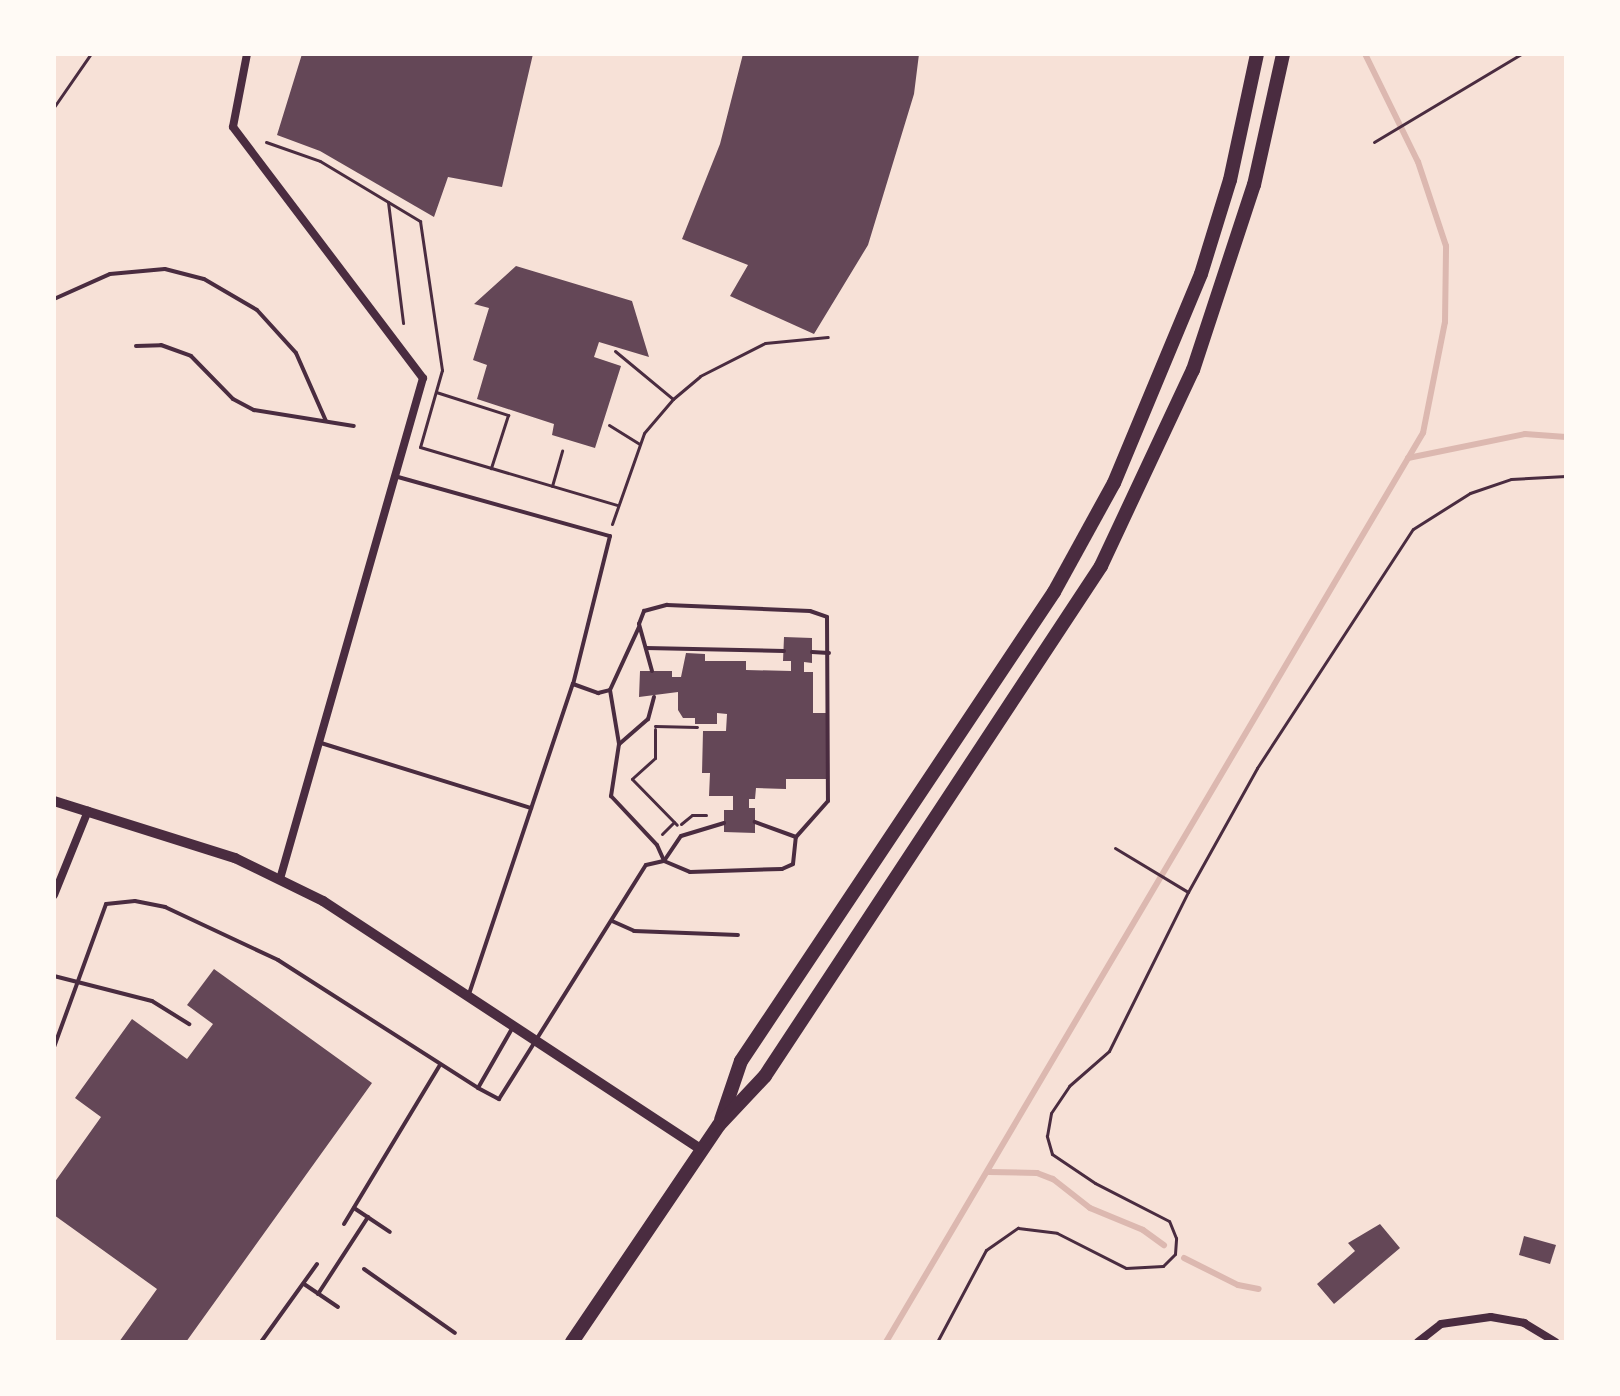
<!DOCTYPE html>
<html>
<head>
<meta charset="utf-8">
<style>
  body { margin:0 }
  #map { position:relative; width:1620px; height:1396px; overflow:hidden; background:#f7e1d7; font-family:Lora,serif }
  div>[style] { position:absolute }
  .stream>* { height:6px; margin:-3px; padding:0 3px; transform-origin:3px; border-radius:3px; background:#dcb8b0 }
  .building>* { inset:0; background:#644757 }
  .path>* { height:3px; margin:-1.5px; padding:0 1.5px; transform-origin:1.5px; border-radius:1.5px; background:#4a2c40 }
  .service>* { height:4px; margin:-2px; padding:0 2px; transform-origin:2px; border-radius:2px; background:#4a2c40 }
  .minor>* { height:8px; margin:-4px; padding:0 4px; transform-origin:4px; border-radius:4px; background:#4a2c40 }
  .tertiary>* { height:10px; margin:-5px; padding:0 5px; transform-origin:5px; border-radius:5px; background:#4a2c40 }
  .trunk>* { height:14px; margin:-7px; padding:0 7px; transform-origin:7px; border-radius:7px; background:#4a2c40 }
  span { translate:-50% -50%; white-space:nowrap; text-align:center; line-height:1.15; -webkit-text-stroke:8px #fffaf5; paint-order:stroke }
  .frame { position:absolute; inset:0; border:56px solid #fffaf5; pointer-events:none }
</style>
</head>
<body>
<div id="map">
  <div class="stream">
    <div style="left:1408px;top:458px;width:119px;rotate:-11.6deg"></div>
    <div style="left:1525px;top:434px;width:41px;rotate:4.2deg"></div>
    <div style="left:989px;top:1172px;width:48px;rotate:1.2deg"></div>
    <div style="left:1037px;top:1173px;width:17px;rotate:21deg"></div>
    <div style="left:1053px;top:1179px;width:47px;rotate:38.1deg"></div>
    <div style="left:1090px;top:1208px;width:57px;rotate:22.5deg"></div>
    <div style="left:1143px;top:1230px;width:26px;rotate:36deg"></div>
    <div style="left:1184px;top:1258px;width:60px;rotate:26.6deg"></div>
    <div style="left:1238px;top:1285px;width:21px;rotate:11deg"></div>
    <div style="left:886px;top:1342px;width:1056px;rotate:-59.43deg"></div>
    <div style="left:1423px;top:433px;width:113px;rotate:-78.8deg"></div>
    <div style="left:1445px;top:322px;width:76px;rotate:-89.2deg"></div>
    <div style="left:1446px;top:246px;width:89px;rotate:-108.4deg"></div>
    <div style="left:1418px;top:162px;width:120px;rotate:-116.1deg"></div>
  </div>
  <div class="building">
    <div style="clip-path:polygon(302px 54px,533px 54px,502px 187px,448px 177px,434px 217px,320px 151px,277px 135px)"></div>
    <div style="clip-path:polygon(743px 54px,919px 54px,914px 94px,868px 245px,814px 334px,730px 296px,748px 265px,682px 239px,720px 144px)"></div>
    <div style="clip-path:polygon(516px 266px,632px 301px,649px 357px,599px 342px,594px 357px,621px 366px,595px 448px,552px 435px,554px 424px,477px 399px,487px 365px,473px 360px,489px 308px,474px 304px)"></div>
    <div style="clip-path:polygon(784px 637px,812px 638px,812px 663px,804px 662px,804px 672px,813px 672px,813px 713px,827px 713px,826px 779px,786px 779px,786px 789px,756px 788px,755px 799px,749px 799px,749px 808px,755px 808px,755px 833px,724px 832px,724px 810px,733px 810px,733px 796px,709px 796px,710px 773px,702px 773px,703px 731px,726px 731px,727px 714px,717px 713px,717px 724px,695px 724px,695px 718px,683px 718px,678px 710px,678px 692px,639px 697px,640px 671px,672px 671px,672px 677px,681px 677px,686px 653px,705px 654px,705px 661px,746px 661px,746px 670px,791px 671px,791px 661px,783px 661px)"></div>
    <div style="clip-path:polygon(214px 969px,372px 1083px,186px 1342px,119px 1342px,157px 1289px,54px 1215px,54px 1183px,101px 1117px,75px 1098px,132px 1019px,187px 1059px,213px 1024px,187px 1005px)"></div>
    <div style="clip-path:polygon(1380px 1224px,1400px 1248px,1334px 1304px,1317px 1284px,1355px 1251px,1348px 1243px)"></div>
    <div style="clip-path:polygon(1524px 1236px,1556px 1245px,1550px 1264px,1519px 1255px)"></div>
  </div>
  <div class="path">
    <div style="left:54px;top:107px;width:63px;rotate:-55.3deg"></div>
    <div style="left:266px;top:142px;width:57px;rotate:19.4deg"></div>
    <div style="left:320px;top:161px;width:117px;rotate:31deg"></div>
    <div style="left:420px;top:221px;width:151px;rotate:81.6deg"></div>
    <div style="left:442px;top:370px;width:80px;rotate:105.9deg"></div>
    <div style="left:420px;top:447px;width:205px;rotate:16.4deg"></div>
    <div style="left:1374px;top:142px;width:171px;rotate:-30.9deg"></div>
    <div style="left:388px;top:202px;width:122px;rotate:82.9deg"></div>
    <div style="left:615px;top:351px;width:75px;rotate:39.6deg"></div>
    <div style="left:436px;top:392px;width:76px;rotate:17.7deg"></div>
    <div style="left:508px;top:415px;width:56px;rotate:107.8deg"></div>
    <div style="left:609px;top:425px;width:36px;rotate:32deg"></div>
    <div style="left:552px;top:486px;width:37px;rotate:-74deg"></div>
    <div style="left:612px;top:524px;width:96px;rotate:-70.6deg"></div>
    <div style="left:644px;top:433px;width:45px;rotate:-49.5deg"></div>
    <div style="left:673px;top:399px;width:35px;rotate:-40deg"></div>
    <div style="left:700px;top:376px;width:73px;rotate:-26.9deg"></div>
    <div style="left:765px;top:343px;width:63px;rotate:-5.4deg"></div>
    <div style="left:655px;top:726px;width:42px;rotate:1.4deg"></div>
    <div style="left:655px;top:729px;width:29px;rotate:90deg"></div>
    <div style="left:655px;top:758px;width:31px;rotate:138deg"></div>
    <div style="left:632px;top:779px;width:64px;rotate:45.6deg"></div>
    <div style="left:681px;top:824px;width:14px;rotate:-39deg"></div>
    <div style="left:692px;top:815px;width:14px"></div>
    <div style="left:662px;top:834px;width:17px;rotate:-45deg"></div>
    <div style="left:1115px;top:848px;width:85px;rotate:31.1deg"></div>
    <div style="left:937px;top:1342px;width:104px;rotate:-62deg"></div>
    <div style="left:986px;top:1250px;width:39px;rotate:-35deg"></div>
    <div style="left:1018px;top:1228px;width:39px;rotate:7deg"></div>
    <div style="left:1057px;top:1233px;width:77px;rotate:26.9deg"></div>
    <div style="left:1126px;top:1268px;width:37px;rotate:-3deg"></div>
    <div style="left:1163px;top:1266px;width:17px;rotate:-45deg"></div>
    <div style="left:1175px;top:1254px;width:16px;rotate:-86deg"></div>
    <div style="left:1176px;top:1238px;width:18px;rotate:-112deg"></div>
    <div style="left:1169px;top:1221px;width:83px;rotate:-152.8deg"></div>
    <div style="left:1095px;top:1183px;width:52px;rotate:-146deg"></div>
    <div style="left:1052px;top:1154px;width:19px;rotate:-106deg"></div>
    <div style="left:1047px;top:1136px;width:23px;rotate:-80deg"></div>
    <div style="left:1051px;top:1113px;width:32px;rotate:-56deg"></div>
    <div style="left:1069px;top:1086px;width:53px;rotate:-41.2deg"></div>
    <div style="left:1109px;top:1051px;width:178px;rotate:-63.6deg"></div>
    <div style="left:1188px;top:892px;width:142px;rotate:-60.9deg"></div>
    <div style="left:1257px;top:768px;width:285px;rotate:-56.9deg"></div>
    <div style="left:1413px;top:529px;width:67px;rotate:-32.3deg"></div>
    <div style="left:1470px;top:493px;width:43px;rotate:-18.9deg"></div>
    <div style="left:1511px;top:479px;width:55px;rotate:-3.1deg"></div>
  </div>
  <div class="service">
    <div style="left:54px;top:299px;width:61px;rotate:-24.1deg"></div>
    <div style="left:110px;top:274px;width:55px;rotate:-5.2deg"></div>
    <div style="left:165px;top:269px;width:40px;rotate:14.4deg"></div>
    <div style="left:204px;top:279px;width:61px;rotate:30.3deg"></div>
    <div style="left:257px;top:310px;width:58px;rotate:47.8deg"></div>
    <div style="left:296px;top:353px;width:74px;rotate:66.2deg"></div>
    <div style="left:136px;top:346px;width:25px;rotate:-2deg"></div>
    <div style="left:161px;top:345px;width:32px;rotate:20deg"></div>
    <div style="left:191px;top:356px;width:60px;rotate:45.7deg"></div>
    <div style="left:233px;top:399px;width:24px;rotate:28deg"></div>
    <div style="left:254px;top:410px;width:101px;rotate:9.1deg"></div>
    <div style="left:398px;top:477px;width:220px;rotate:15.6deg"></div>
    <div style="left:610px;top:536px;width:153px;rotate:104deg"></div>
    <div style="left:646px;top:648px;width:138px;rotate:1.2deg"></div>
    <div style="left:812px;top:652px;width:17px;rotate:3deg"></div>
    <div style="left:652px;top:671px;width:49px;rotate:-105.5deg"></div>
    <div style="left:639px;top:624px;width:14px;rotate:-69deg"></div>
    <div style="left:644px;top:611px;width:24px;rotate:-15deg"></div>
    <div style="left:667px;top:605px;width:143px;rotate:2.4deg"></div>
    <div style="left:810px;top:611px;width:18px;rotate:19deg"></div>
    <div style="left:827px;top:617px;width:184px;rotate:89.7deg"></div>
    <div style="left:828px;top:801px;width:48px;rotate:131.6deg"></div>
    <div style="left:610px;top:690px;width:55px;rotate:80.5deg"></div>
    <div style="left:654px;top:697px;width:23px;rotate:105deg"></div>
    <div style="left:648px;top:719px;width:38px;rotate:139deg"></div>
    <div style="left:619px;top:744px;width:53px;rotate:98.7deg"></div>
    <div style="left:611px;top:796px;width:67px;rotate:46.8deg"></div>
    <div style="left:657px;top:845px;width:17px;rotate:66deg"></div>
    <div style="left:664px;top:861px;width:28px;rotate:23deg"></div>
    <div style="left:690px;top:872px;width:92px;rotate:-1.9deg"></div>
    <div style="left:782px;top:869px;width:12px;rotate:-24deg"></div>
    <div style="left:793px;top:864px;width:27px;rotate:-84deg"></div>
    <div style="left:796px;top:837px;width:44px;rotate:-159.9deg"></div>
    <div style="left:321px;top:743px;width:220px;rotate:17.2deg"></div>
    <div style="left:612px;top:921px;width:24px;rotate:24deg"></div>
    <div style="left:634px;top:931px;width:104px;rotate:2.2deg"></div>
    <div style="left:54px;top:976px;width:101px;rotate:14.3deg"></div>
    <div style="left:152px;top:1001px;width:44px;rotate:31.9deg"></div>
    <div style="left:469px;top:994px;width:327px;rotate:-71.5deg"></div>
    <div style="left:573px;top:684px;width:27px;rotate:20deg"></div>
    <div style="left:598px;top:693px;width:12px;rotate:-14deg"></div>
    <div style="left:610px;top:690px;width:69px;rotate:-65.3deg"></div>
    <div style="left:54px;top:1047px;width:152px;rotate:-70deg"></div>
    <div style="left:106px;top:904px;width:29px;rotate:-6deg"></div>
    <div style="left:135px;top:901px;width:31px;rotate:11deg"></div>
    <div style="left:165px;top:907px;width:125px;rotate:25.1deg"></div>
    <div style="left:278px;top:960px;width:237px;rotate:32.6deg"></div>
    <div style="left:478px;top:1088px;width:70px;rotate:-60.2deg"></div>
    <div style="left:478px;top:1088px;width:24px;rotate:28deg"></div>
    <div style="left:499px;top:1099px;width:276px;rotate:-57.9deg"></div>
    <div style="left:646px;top:865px;width:18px;rotate:-13deg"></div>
    <div style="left:664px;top:861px;width:30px;rotate:-56deg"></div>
    <div style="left:681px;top:836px;width:45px;rotate:-16.8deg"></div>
    <div style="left:354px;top:1208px;width:43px;rotate:33.7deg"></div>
    <div style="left:344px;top:1224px;width:186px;rotate:-58.9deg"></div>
    <div style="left:364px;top:1269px;width:111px;rotate:35.1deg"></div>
    <div style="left:304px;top:1284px;width:41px;rotate:34.1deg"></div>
    <div style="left:318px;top:1294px;width:92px;rotate:-57deg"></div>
    <div style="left:261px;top:1342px;width:96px;rotate:-54.3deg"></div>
  </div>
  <div class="minor">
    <div style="left:247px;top:54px;width:74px;rotate:100.9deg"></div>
    <div style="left:233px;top:127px;width:315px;rotate:52.9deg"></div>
    <div style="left:423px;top:378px;width:521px;rotate:105.93deg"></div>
    <div style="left:54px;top:895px;width:91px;rotate:-68deg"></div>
    <div style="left:1418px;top:1342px;width:29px;rotate:-38deg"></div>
    <div style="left:1441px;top:1324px;width:50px;rotate:-8deg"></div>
    <div style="left:1491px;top:1317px;width:34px;rotate:10deg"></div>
    <div style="left:1524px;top:1323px;width:37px;rotate:31deg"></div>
  </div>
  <div class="tertiary">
    <div style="left:54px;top:801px;width:190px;rotate:17.5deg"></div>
    <div style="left:235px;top:858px;width:98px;rotate:26deg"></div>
    <div style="left:323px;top:901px;width:453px;rotate:33.3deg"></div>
  </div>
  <div class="trunk">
    <div style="left:721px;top:1120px;width:62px;rotate:-71.3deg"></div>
    <div style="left:741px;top:1061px;width:564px;rotate:-56.28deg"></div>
    <div style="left:1054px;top:592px;width:124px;rotate:-61.2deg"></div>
    <div style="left:1114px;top:483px;width:226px;rotate:-67.4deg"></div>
    <div style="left:1201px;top:274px;width:98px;rotate:-72.9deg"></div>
    <div style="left:1230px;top:180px;width:129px;rotate:-77.9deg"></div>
    <div style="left:572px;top:1342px;width:262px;rotate:-55.9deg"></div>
    <div style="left:719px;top:1125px;width:67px;rotate:-46.8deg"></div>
    <div style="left:765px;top:1076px;width:611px;rotate:-56.62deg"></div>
    <div style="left:1101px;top:566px;width:217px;rotate:-64.9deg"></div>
    <div style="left:1193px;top:370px;width:195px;rotate:-71.8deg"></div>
    <div style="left:1254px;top:185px;width:134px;rotate:-77.5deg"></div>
  </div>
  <div class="frame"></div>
</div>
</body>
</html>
